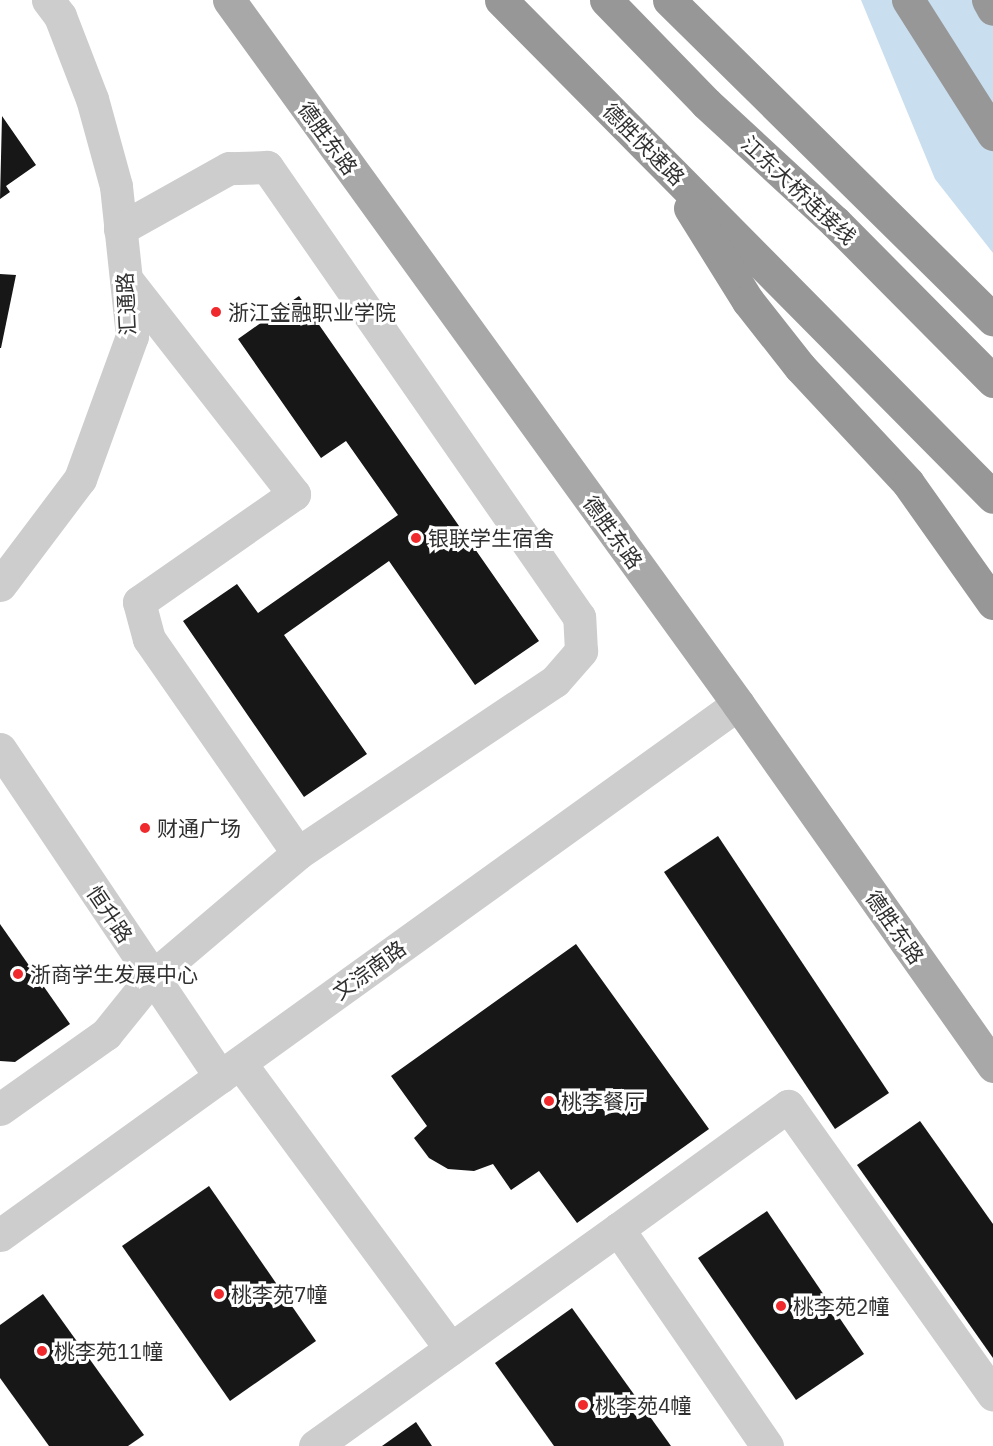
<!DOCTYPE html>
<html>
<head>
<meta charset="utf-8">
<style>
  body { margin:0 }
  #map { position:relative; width:993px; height:1446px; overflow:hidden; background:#fff; font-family:"IBM Plex Sans","Noto Sans SC",sans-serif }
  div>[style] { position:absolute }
  .water>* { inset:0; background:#c9deef }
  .building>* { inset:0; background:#171717 }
  .minor>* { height:33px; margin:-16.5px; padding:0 16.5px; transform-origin:16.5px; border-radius:16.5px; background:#cdcdcd }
  .major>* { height:33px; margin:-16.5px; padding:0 16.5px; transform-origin:16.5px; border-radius:16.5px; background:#a8a8a8 }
  .highway>* { height:33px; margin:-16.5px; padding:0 16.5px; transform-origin:16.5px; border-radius:16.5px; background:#979797 }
  .dots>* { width:16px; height:16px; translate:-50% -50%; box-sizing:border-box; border:3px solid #fff; border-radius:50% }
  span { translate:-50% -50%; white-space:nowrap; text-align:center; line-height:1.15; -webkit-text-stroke:6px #fff; paint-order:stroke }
  .street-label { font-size:21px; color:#303030 }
  .poi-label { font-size:21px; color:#303030 }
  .left { translate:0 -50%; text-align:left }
</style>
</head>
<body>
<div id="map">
  <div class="water">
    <div style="clip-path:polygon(861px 0,993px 0,993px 253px,935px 179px)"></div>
  </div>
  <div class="building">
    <div style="clip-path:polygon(2px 116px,36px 165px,6px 186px,10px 192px,0 199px)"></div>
    <div style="clip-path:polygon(0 274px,16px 275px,1px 348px,0 348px)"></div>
    <div style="clip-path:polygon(299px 296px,539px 641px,475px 685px,389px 561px,284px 635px,367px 754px,304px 797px,183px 621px,237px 584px,258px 613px,398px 515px,346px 441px,321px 458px,238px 339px)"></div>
    <div style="clip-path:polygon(718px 836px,889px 1093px,835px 1129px,664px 872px)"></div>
    <div style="clip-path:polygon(0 924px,70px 1024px,15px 1062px,0 1061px)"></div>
    <div style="clip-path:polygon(576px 944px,709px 1129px,577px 1223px,539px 1171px,511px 1190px,493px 1164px,474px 1171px,448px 1169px,429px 1158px,414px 1138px,427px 1126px,391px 1076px)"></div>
    <div style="clip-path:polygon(920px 1121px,993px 1224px,993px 1358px,857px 1165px)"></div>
    <div style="clip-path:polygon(209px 1186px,316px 1341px,230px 1401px,122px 1246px)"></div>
    <div style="clip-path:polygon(767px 1211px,864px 1354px,796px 1400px,698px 1258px)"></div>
    <div style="clip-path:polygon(43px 1294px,144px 1435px,128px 1446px,49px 1446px,0 1378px,0 1325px)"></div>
    <div style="clip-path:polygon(572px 1308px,671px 1446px,554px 1446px,495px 1363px)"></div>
    <div style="clip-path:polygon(416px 1422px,432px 1446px,382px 1446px)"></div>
  </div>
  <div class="minor">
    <div style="left:126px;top:279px;width:273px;rotate:52deg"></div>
    <div style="left:294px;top:494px;width:189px;rotate:145.1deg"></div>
    <div style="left:139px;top:602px;width:38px;rotate:75deg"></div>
    <div style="left:149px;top:639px;width:261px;rotate:55.2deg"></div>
    <div style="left:0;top:585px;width:133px;rotate:-53deg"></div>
    <div style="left:80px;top:479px;width:152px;rotate:-70deg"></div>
    <div style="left:132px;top:336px;width:151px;rotate:-96.1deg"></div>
    <div style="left:116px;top:186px;width:90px;rotate:-105.4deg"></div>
    <div style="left:92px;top:99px;width:89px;rotate:-111.1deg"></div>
    <div style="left:60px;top:16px;width:20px;rotate:-127deg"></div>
    <div style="left:0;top:749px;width:395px;rotate:56.1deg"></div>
    <div style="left:240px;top:1063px;width:355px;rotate:53.6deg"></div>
    <div style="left:0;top:1109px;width:130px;rotate:-35.3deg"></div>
    <div style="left:106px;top:1034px;width:73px;rotate:-51.1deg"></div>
    <div style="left:152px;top:977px;width:192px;rotate:-40.3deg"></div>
    <div style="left:298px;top:853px;width:309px;rotate:-33.8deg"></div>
    <div style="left:555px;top:681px;width:40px;rotate:-49deg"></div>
    <div style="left:581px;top:651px;width:34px;rotate:-93deg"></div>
    <div style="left:579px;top:617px;width:548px;rotate:-124.73deg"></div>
    <div style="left:267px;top:167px;width:38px;rotate:178deg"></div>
    <div style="left:229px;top:168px;width:125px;rotate:150.8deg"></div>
    <div style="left:618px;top:1229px;width:210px;rotate:-35.9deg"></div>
    <div style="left:788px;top:1106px;width:354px;rotate:54.6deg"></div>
    <div style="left:0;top:1235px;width:909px;rotate:-35.74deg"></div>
    <div style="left:315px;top:1446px;width:373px;rotate:-35.6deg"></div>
    <div style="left:618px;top:1229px;width:263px;rotate:55.5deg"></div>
  </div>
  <div class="major">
    <div style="left:229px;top:0;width:869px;rotate:54.13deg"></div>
    <div style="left:738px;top:704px;width:443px;rotate:54.8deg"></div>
  </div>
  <div class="highway">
    <div style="left:501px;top:0;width:699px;rotate:45.29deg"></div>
    <div style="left:606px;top:0;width:144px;rotate:45.8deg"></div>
    <div style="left:706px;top:103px;width:176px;rotate:42.7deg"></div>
    <div style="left:835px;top:222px;width:224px;rotate:45.2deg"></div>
    <div style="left:669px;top:0;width:455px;rotate:44.6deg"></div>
    <div style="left:908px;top:0;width:159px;rotate:57.6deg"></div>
    <div style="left:988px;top:0;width:10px;rotate:61deg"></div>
    <div style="left:690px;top:208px;width:110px;rotate:58.1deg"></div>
    <div style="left:748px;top:301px;width:84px;rotate:51.8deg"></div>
    <div style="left:800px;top:367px;width:158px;rotate:47deg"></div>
    <div style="left:908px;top:483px;width:147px;rotate:54.7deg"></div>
  </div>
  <div class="dots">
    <div style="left:216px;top:312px;background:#f0292d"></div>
    <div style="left:416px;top:538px;background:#f0292d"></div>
    <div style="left:145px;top:828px;background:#f0292d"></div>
    <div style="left:18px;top:974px;background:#f0292d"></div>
    <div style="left:549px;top:1101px;background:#f0292d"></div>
    <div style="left:219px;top:1294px;background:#f0292d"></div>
    <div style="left:781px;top:1306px;background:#f0292d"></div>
    <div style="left:42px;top:1351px;background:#f0292d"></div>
    <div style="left:583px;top:1405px;background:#f0292d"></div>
  </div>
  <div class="street-label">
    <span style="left:328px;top:138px;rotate:54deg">德胜东路</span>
    <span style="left:644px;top:144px;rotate:45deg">德胜快速路</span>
    <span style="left:799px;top:190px;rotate:43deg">江东大桥连接线</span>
    <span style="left:126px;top:304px;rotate:-93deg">汇通路</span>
    <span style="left:613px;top:532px;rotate:54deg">德胜东路</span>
    <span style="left:110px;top:914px;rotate:56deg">恒升路</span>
    <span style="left:895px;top:927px;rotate:55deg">德胜东路</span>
    <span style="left:369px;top:970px;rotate:-36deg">文淙南路</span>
  </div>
  <div class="poi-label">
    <span class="left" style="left:228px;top:312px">浙江金融职业学院</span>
    <span class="left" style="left:428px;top:538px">银联学生宿舍</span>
    <span class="left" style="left:157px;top:828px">财通广场</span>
    <span class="left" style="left:30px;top:974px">浙商学生发展中心</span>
    <span class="left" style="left:561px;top:1101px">桃李餐厅</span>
    <span class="left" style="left:231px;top:1294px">桃李苑7幢</span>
    <span class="left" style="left:793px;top:1306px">桃李苑2幢</span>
    <span class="left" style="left:54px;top:1351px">桃李苑11幢</span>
    <span class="left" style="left:595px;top:1405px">桃李苑4幢</span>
  </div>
</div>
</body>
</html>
